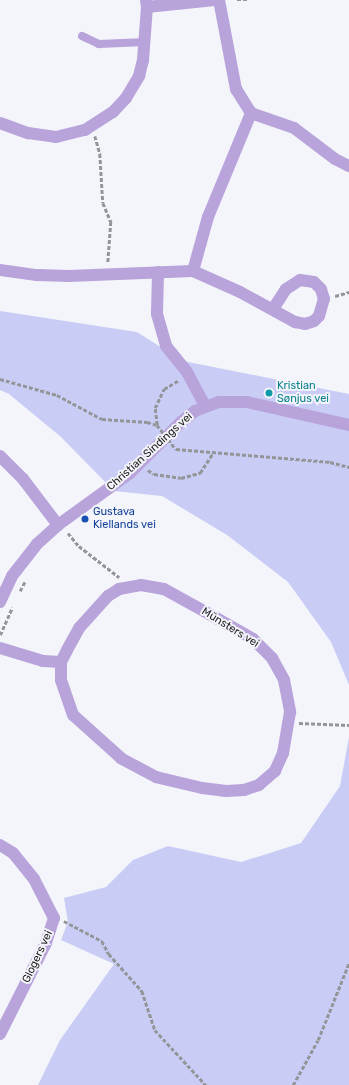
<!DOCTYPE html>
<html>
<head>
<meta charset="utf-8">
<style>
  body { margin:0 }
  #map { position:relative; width:349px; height:1085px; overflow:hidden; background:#f4f5fa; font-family:Rubik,sans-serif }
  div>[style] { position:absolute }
  .green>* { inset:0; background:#c9cdf5 }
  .path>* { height:2.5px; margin-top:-1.25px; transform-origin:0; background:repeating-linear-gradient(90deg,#949599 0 4px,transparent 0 6px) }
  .service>* { height:8px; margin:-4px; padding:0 4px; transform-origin:4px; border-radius:4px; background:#b8a3db }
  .minor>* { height:12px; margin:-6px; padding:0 6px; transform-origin:6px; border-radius:6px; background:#b8a3db }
  .tertiary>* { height:12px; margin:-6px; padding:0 6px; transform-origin:6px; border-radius:6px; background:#b8a3db }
  .path-bridge>* { height:2.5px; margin-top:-1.25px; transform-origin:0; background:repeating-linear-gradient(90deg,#949599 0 4px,transparent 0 6px) }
  .dots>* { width:11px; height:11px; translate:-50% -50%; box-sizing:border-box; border:2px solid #f4f5fa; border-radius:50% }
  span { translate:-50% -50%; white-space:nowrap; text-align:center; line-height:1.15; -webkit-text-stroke:4px #f4f5fa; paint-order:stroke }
  .culture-label { font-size:11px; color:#0d838f }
  .left { translate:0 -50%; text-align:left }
  .street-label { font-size:11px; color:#242426 }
  .transit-label { font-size:11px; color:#164399 }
</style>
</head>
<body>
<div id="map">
  <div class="green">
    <div style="clip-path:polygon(0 311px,137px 332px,183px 361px,349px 394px,349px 685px,331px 642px,288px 582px,227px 535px,162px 496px,114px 491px,61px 437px,9px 394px,0 390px)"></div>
    <div style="clip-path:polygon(349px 737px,349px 1085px,38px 1085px,60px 1040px,114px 964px,61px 940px,68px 922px,64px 898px,106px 887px,133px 860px,168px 846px,241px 862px,301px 843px,340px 786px)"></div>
  </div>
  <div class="path">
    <div style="left:237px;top:0;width:11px"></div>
    <div style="left:95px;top:136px;width:19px;rotate:74deg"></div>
    <div style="left:100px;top:154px;width:49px;rotate:86.5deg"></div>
    <div style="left:103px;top:203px;width:21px;rotate:67deg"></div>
    <div style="left:111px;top:222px;width:41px;rotate:94.2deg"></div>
    <div style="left:335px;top:296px;width:15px;rotate:-16deg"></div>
    <div style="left:0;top:379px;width:59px;rotate:15.7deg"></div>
    <div style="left:57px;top:395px;width:51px;rotate:28.1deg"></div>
    <div style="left:102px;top:419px;width:45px;rotate:3.8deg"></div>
    <div style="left:147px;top:422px;width:10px;rotate:17deg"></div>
    <div style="left:157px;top:425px;width:17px;rotate:-97deg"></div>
    <div style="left:155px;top:408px;width:21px;rotate:-65deg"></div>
    <div style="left:164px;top:389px;width:17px;rotate:-31deg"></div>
    <div style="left:176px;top:449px;width:155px;rotate:4.8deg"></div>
    <div style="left:330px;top:462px;width:20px;rotate:15deg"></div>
    <div style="left:148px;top:470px;width:7px;rotate:34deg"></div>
    <div style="left:154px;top:474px;width:27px;rotate:8deg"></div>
    <div style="left:181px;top:478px;width:20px;rotate:-15deg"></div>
    <div style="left:200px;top:473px;width:24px;rotate:-57deg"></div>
    <div style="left:68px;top:533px;width:17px;rotate:50deg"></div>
    <div style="left:79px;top:546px;width:51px;rotate:37.8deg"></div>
    <div style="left:20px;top:591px;width:11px;rotate:-63deg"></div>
    <div style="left:0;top:635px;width:30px;rotate:-66deg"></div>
    <div style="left:299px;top:723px;width:50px;rotate:2.3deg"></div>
    <div style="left:64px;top:921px;width:43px;rotate:27.8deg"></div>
    <div style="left:102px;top:941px;width:15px;rotate:62deg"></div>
    <div style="left:109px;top:954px;width:50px;rotate:48.3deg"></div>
    <div style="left:142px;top:991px;width:41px;rotate:71.6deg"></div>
    <div style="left:155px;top:1030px;width:75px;rotate:47.2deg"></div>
    <div style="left:293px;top:1085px;width:51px;rotate:-60.9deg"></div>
    <div style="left:318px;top:1040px;width:83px;rotate:-68.1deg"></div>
  </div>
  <div class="service">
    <div style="left:82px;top:36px;width:19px;rotate:25deg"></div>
    <div style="left:99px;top:44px;width:46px;rotate:-2.5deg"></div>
  </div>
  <div class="minor">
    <div style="left:146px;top:0;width:7px;rotate:82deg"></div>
    <div style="left:147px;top:7px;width:68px;rotate:-5.9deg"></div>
    <div style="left:219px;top:0;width:91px;rotate:79.2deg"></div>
    <div style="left:236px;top:89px;width:28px;rotate:58deg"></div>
    <div style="left:251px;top:113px;width:46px;rotate:19.2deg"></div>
    <div style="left:294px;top:128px;width:51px;rotate:37.1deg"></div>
    <div style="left:335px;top:159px;width:16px;rotate:27deg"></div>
    <div style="left:0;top:123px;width:30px;rotate:20deg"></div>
    <div style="left:28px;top:133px;width:28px;rotate:8deg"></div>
    <div style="left:56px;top:137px;width:30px;rotate:-14deg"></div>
    <div style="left:85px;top:130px;width:33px;rotate:-33deg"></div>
    <div style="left:113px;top:112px;width:19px;rotate:-47deg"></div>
    <div style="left:126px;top:98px;width:26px;rotate:-59deg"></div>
    <div style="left:139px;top:76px;width:16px;rotate:-76deg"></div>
    <div style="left:143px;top:60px;width:53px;rotate:-85.7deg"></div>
    <div style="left:0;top:270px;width:37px;rotate:8deg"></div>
    <div style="left:37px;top:275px;width:32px;rotate:2deg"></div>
    <div style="left:69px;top:276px;width:124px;rotate:-2.3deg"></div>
    <div style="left:193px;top:271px;width:51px;rotate:24.1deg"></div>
    <div style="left:240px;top:292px;width:63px;rotate:28.6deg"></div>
    <div style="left:295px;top:322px;width:10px;rotate:11deg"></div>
    <div style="left:305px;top:324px;width:9px;rotate:-18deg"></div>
    <div style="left:314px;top:321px;width:7px;rotate:-45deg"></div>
    <div style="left:319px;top:316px;width:18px;rotate:-74deg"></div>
    <div style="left:324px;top:299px;width:10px;rotate:-107deg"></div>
    <div style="left:321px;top:289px;width:10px;rotate:-135deg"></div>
    <div style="left:314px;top:282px;width:14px;rotate:-172deg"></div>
    <div style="left:300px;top:280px;width:17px;rotate:147deg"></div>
    <div style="left:286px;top:289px;width:24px;rotate:123deg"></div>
    <div style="left:193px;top:271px;width:56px;rotate:-74.5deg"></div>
    <div style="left:208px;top:217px;width:113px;rotate:-67.5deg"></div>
    <div style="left:158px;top:272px;width:42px;rotate:91.4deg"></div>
    <div style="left:157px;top:314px;width:33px;rotate:74deg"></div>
    <div style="left:166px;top:346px;width:33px;rotate:51deg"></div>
    <div style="left:187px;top:372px;width:38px;rotate:62deg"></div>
    <div style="left:0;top:456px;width:33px;rotate:45deg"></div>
    <div style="left:23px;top:479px;width:58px;rotate:52.7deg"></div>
    <div style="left:141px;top:585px;width:23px;rotate:10deg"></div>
    <div style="left:164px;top:589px;width:46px;rotate:28.8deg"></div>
    <div style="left:204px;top:611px;width:56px;rotate:29.7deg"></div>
    <div style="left:253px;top:639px;width:27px;rotate:45deg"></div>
    <div style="left:272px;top:658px;width:25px;rotate:61deg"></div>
    <div style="left:284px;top:680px;width:33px;rotate:79deg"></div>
    <div style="left:290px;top:712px;width:42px;rotate:99.7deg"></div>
    <div style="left:283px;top:753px;width:20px;rotate:114deg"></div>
    <div style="left:275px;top:771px;width:21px;rotate:139deg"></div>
    <div style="left:259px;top:785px;width:16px;rotate:162deg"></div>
    <div style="left:244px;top:790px;width:18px;rotate:177deg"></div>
    <div style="left:226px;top:791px;width:24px;rotate:-173deg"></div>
    <div style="left:202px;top:788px;width:47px;rotate:-166.6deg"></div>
    <div style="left:156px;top:777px;width:40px;rotate:-152deg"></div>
    <div style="left:121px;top:758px;width:64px;rotate:-138.1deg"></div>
    <div style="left:73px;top:715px;width:37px;rotate:-109deg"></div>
    <div style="left:61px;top:680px;width:18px;rotate:-90deg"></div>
    <div style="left:61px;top:662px;width:13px;rotate:-63deg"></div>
    <div style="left:67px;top:650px;width:26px;rotate:-61deg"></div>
    <div style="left:80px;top:627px;width:42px;rotate:-47.9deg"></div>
    <div style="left:108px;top:596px;width:13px;rotate:-32deg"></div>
    <div style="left:119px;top:589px;width:22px;rotate:-10deg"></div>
    <div style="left:0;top:648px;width:45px;rotate:16.8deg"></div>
    <div style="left:43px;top:661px;width:18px;rotate:3deg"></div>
    <div style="left:0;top:845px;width:15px;rotate:32deg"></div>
    <div style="left:13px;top:853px;width:33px;rotate:51deg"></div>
    <div style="left:34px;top:879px;width:44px;rotate:62.9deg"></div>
    <div style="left:54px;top:918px;width:26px;rotate:108deg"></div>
    <div style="left:46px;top:943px;width:102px;rotate:116.8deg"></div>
  </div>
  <div class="tertiary">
    <div style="left:0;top:602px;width:29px;rotate:-65deg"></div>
    <div style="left:12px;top:576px;width:41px;rotate:-52deg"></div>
    <div style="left:37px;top:544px;width:28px;rotate:-42deg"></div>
    <div style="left:58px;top:525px;width:89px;rotate:-35.8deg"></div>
    <div style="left:130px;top:473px;width:72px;rotate:-45deg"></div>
    <div style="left:181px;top:422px;width:18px;rotate:-38deg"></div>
    <div style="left:195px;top:411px;width:25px;rotate:-21deg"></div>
    <div style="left:218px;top:402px;width:29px"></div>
    <div style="left:247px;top:402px;width:105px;rotate:12.7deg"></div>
  </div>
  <div class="path-bridge">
    <div style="left:157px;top:425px;width:31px;rotate:52deg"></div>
  </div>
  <div class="dots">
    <div style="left:269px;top:393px;background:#0f9aa8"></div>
    <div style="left:85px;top:519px;background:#1a4fb4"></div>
  </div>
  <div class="culture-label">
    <span class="left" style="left:277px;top:393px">Kristian<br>Sønjus vei</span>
  </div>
  <div class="street-label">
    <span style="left:150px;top:452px;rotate:-42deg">Christian Sindings vei</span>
    <span style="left:230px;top:628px;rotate:32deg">Münsters vei</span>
    <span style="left:38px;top:957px;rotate:-65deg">Glogers vei</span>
  </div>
  <div class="transit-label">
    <span class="left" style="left:93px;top:519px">Gustava<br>Kiellands vei</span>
  </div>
</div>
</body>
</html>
